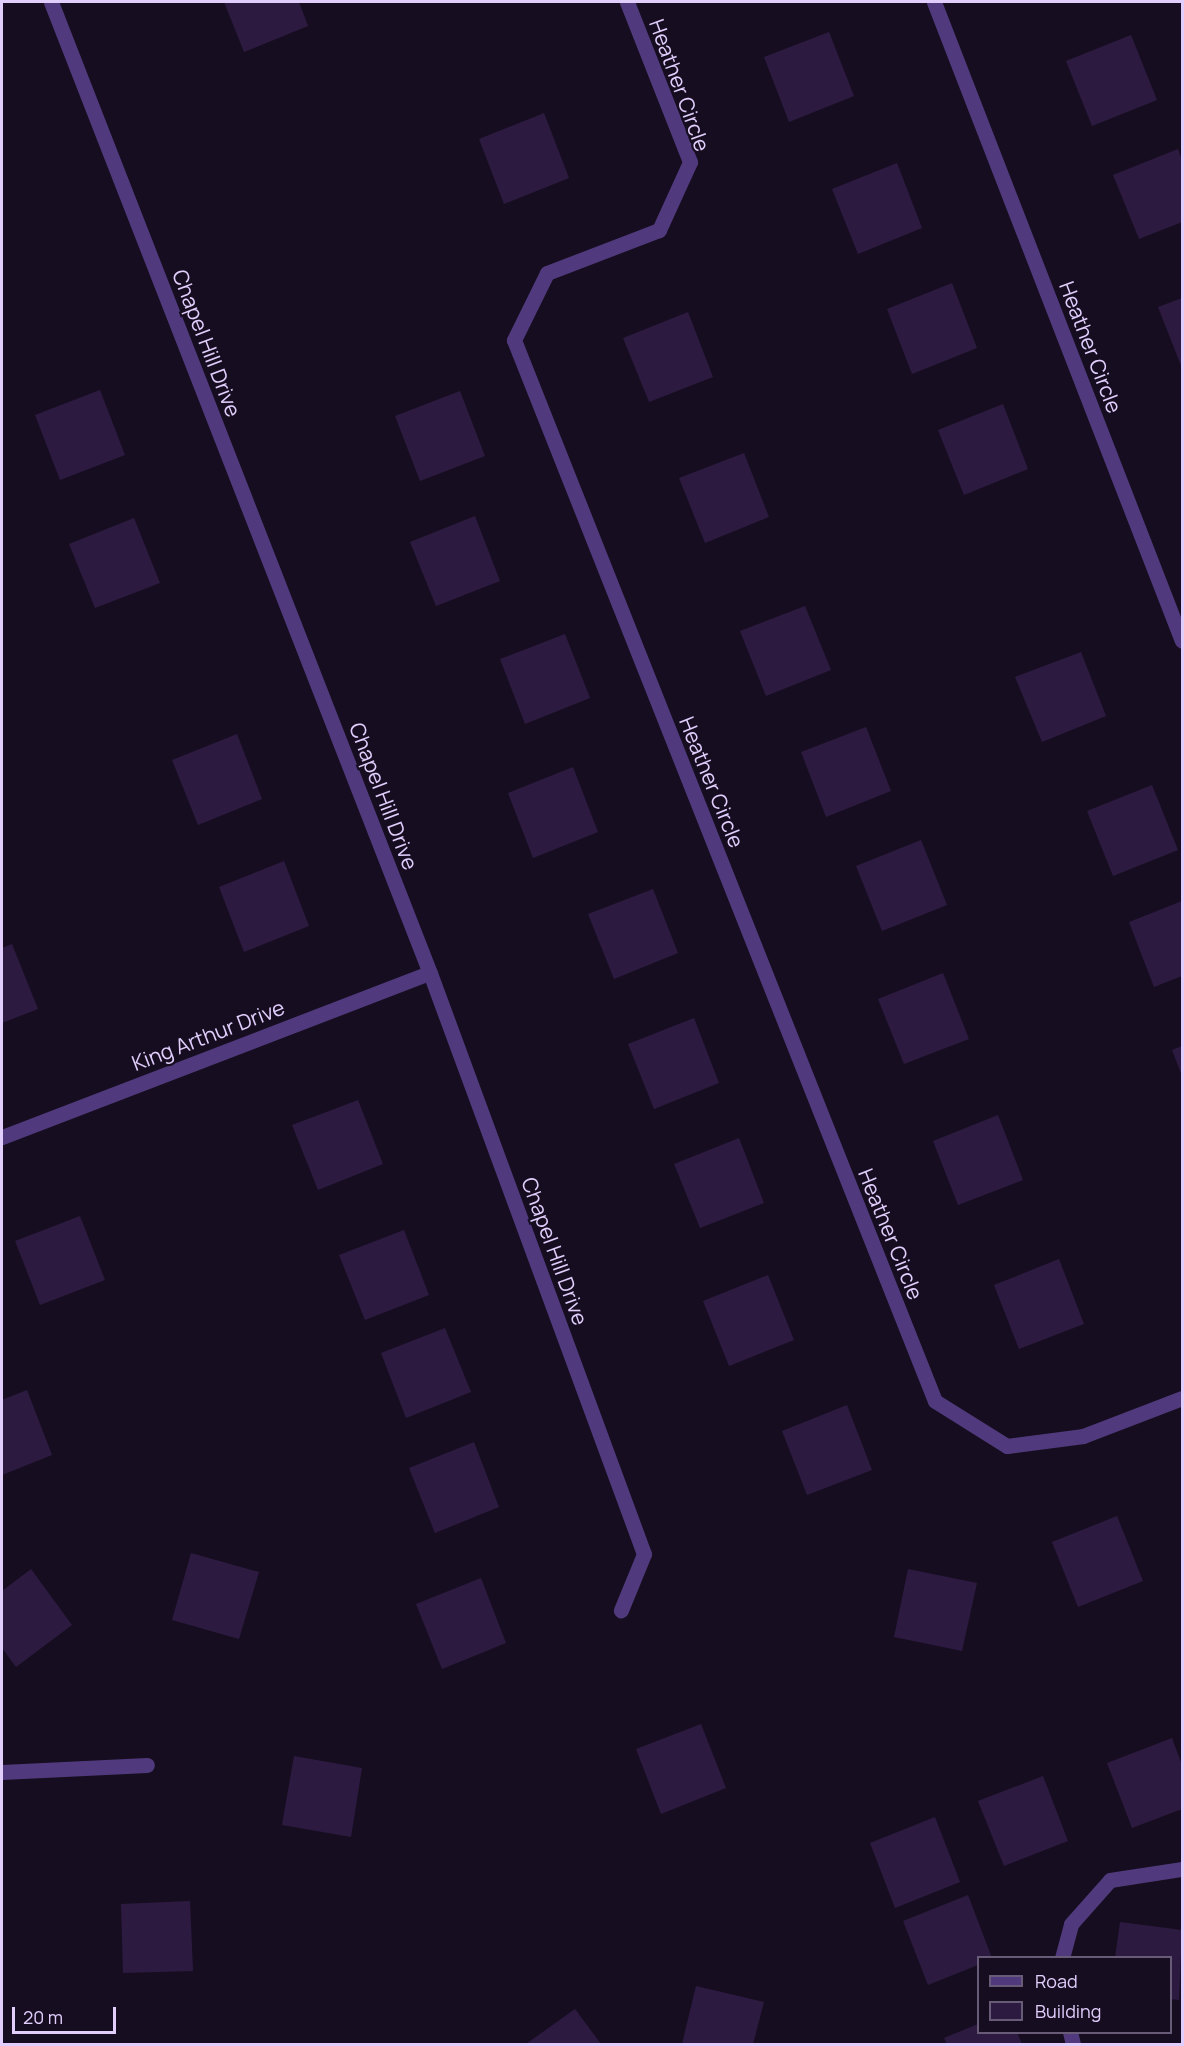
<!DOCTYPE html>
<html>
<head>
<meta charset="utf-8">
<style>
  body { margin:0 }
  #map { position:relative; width:1184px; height:2046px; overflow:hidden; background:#160e20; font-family:Manrope,sans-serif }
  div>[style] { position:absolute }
  .building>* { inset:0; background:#2d1a40 }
  .minor>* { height:15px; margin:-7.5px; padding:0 7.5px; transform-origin:7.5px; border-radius:7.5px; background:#503a7d }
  span { translate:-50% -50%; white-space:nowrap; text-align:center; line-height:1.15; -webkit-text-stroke:4.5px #160e20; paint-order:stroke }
  .street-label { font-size:21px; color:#e1cefd }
  .frame { position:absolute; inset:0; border:3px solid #e1cefd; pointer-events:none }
  .legend { position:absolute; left:977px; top:1956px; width:195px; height:78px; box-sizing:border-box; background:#160e20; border:2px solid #675b78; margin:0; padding:8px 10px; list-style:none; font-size:18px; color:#e1cefd }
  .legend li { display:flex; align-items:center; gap:12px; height:30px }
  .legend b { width:30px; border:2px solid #675b78 }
  .scale { position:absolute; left:12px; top:2007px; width:104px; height:27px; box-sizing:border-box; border:3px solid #e1cefd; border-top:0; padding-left:8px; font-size:18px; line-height:21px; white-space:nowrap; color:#e1cefd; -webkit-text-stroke:4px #160e20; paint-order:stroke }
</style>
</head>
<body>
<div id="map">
  <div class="building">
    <div style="clip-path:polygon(224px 2px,299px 2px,308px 26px,244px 52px)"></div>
    <div style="clip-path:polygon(829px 32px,854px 96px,789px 122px,764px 57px)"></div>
    <div style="clip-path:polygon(1131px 35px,1157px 100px,1092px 126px,1066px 61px)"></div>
    <div style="clip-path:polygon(544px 113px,569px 178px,504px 204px,479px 139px)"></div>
    <div style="clip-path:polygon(1178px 149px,1182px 161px,1182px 222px,1139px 239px,1113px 175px)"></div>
    <div style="clip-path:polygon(897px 163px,922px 228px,858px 254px,832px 189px)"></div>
    <div style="clip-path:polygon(952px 283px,977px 348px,912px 374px,887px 309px)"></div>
    <div style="clip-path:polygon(1182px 298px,1182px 368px,1158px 307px)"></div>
    <div style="clip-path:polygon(688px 312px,713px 377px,649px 402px,623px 338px)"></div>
    <div style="clip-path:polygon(100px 390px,125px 455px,60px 480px,35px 415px)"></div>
    <div style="clip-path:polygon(460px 391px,485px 456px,420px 481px,395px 416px)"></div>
    <div style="clip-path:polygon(1003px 404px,1028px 469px,964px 495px,938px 430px)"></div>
    <div style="clip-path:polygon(744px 453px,769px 517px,705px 543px,679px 478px)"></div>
    <div style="clip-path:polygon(475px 516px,500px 581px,436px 606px,410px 542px)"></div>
    <div style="clip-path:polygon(134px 518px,160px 583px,95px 608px,69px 544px)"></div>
    <div style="clip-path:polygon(805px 606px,831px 670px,766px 696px,740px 631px)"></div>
    <div style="clip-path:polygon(565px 634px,590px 698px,525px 724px,500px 659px)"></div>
    <div style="clip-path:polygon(1081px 652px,1106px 716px,1042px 742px,1015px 677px)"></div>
    <div style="clip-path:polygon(866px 727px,891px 791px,826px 817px,801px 752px)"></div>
    <div style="clip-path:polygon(237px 734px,262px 799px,198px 825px,172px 760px)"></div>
    <div style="clip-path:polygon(573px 767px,598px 832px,533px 858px,508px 793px)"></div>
    <div style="clip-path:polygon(1152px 785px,1178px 850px,1113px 876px,1087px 811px)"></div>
    <div style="clip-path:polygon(921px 840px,947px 905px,882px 931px,856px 866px)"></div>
    <div style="clip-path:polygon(284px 861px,309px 926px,244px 952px,219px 887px)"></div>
    <div style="clip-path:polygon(653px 889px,678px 953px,614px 979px,588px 914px)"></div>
    <div style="clip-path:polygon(1182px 901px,1182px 976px,1154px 987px,1129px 922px)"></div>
    <div style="clip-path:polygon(12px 944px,38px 1009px,2px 1023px,2px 948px)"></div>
    <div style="clip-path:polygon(943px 973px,969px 1039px,904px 1064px,878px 999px)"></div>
    <div style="clip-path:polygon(694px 1018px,719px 1083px,654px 1109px,628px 1044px)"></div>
    <div style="clip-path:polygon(1182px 1046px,1182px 1076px,1172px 1050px)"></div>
    <div style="clip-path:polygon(358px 1100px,383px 1164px,318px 1190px,292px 1125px)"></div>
    <div style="clip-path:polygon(998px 1115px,1023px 1180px,958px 1205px,933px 1141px)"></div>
    <div style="clip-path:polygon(739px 1138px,764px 1203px,700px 1228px,674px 1164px)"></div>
    <div style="clip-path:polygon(80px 1216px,105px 1280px,40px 1305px,15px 1241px)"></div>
    <div style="clip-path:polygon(404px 1230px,429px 1295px,365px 1320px,339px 1255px)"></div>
    <div style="clip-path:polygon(1059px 1259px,1084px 1324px,1019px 1349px,994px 1285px)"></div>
    <div style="clip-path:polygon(768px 1275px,794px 1340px,729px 1366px,703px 1301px)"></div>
    <div style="clip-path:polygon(445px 1328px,471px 1392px,406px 1418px,381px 1353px)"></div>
    <div style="clip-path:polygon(27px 1390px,52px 1455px,2px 1475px,2px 1400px)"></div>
    <div style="clip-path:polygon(847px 1405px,872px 1470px,807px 1495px,782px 1431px)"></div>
    <div style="clip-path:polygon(474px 1442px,499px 1507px,435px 1533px,409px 1468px)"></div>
    <div style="clip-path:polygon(1117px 1516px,1143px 1581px,1078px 1607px,1052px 1542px)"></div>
    <div style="clip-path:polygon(191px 1553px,259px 1572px,239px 1639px,172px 1620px)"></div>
    <div style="clip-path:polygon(31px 1569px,72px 1625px,16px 1667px,2px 1648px,2px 1591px)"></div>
    <div style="clip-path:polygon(908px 1569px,977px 1583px,962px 1651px,894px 1637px)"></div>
    <div style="clip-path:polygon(481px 1578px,506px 1643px,442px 1669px,416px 1604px)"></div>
    <div style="clip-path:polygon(701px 1724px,726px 1788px,661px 1814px,636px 1749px)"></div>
    <div style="clip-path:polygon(1172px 1738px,1182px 1765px,1182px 1809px,1132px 1828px,1107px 1763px)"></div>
    <div style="clip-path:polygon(294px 1756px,362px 1768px,351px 1837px,282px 1825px)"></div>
    <div style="clip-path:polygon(1043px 1776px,1068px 1841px,1004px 1866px,978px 1801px)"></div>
    <div style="clip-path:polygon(935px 1817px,960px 1882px,895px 1908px,870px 1843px)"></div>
    <div style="clip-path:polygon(968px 1895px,992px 1958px,978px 1958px,978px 1965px,928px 1985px,903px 1921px)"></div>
    <div style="clip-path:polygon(190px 1901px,193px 1971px,123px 1973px,121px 1904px)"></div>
    <div style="clip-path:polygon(1120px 1922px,1182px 1930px,1179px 2000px,1170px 1999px,1170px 1958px,1115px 1958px)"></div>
    <div style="clip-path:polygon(696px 1986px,764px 2002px,753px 2044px,682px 2044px)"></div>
    <div style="clip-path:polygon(575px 2009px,601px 2044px,526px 2044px)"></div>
    <div style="clip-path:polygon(978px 2024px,978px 2032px,1017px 2032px,1022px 2044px,947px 2044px,944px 2038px)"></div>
  </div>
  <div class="minor">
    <div style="left:51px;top:2px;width:1042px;rotate:68.68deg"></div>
    <div style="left:430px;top:973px;width:619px;rotate:69.78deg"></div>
    <div style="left:644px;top:1554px;width:61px;rotate:112.3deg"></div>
    <div style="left:627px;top:2px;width:172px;rotate:68.5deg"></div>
    <div style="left:690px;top:162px;width:75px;rotate:114.5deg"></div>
    <div style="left:659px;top:230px;width:120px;rotate:159deg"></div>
    <div style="left:547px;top:273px;width:75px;rotate:116.2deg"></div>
    <div style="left:514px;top:340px;width:1141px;rotate:68.36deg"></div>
    <div style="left:935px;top:1401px;width:85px;rotate:32deg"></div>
    <div style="left:1007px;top:1446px;width:77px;rotate:-7.5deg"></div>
    <div style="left:1083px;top:1436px;width:106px;rotate:-21deg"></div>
    <div style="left:934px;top:2px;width:685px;rotate:68.79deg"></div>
    <div style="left:2px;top:1137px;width:458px;rotate:-21deg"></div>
    <div style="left:2px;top:1772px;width:145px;rotate:-2.8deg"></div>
    <div style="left:1062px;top:1958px;width:35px;rotate:-75deg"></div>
    <div style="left:1071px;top:1924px;width:59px;rotate:-48.4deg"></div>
    <div style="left:1110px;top:1880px;width:73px;rotate:-8.7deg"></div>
    <div style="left:1070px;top:2032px;width:12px;rotate:76deg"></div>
  </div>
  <div class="street-label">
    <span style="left:680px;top:85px;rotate:70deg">Heather Circle</span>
    <span style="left:207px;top:343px;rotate:69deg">Chapel Hill Drive</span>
    <span style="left:1091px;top:347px;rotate:69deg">Heather Circle</span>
    <span style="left:712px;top:782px;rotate:68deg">Heather Circle</span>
    <span style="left:384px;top:796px;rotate:69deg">Chapel Hill Drive</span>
    <span style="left:208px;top:1035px;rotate:-21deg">King Arthur Drive</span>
    <span style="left:891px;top:1234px;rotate:68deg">Heather Circle</span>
    <span style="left:555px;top:1251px;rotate:70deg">Chapel Hill Drive</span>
  </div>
  <div class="frame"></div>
  <ul class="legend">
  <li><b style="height:8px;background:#503a7d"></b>Road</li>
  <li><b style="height:16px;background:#2d1a40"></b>Building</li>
  </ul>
  <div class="scale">20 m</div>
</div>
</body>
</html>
